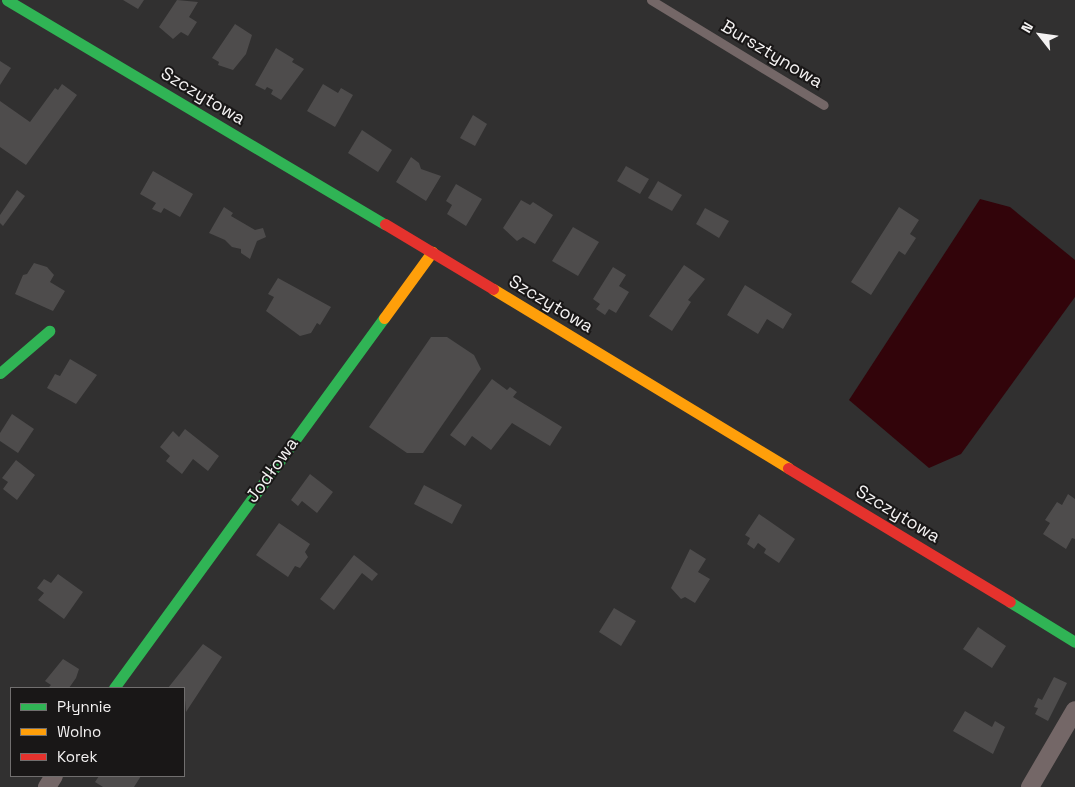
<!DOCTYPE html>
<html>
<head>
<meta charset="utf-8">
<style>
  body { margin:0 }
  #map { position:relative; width:1075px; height:787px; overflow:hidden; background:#313030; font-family:"Space Grotesk",sans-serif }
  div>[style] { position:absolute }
  .water>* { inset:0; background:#32040a }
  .building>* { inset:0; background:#4e4c4c }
  .lane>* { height:9px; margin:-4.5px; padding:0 4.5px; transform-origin:4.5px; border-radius:4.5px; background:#746767 }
  .street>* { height:18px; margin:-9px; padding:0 9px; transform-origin:9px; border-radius:9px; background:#746767 }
  .fast>* { height:11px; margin:-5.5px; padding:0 5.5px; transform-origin:5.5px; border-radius:5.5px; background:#30b455 }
  .slow>* { height:11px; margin:-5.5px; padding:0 5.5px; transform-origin:5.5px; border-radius:5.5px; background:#ff9f0a }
  .jam>* { height:11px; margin:-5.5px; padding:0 5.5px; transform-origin:5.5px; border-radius:5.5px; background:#e5322d }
  span { translate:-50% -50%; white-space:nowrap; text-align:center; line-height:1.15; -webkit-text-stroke:4px #191717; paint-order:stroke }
  .street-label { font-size:18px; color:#f4f2f2 }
  .legend { position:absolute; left:10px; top:687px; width:175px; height:90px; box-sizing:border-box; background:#191717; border:1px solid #716f6f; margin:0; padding:6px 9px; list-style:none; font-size:15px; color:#f4f2f2 }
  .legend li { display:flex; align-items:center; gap:10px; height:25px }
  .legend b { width:25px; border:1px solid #716f6f }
  .north { position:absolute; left:1015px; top:10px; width:50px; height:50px; -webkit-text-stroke:4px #191717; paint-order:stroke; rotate:300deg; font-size:14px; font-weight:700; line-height:20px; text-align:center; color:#f4f2f2 }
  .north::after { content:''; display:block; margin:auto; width:18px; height:22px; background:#f4f2f2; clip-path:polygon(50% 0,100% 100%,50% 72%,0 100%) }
</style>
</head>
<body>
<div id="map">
  <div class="water">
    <div style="clip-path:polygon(980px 199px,1010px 207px,1075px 260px,1075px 297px,961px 454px,929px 468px,849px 400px)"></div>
  </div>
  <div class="building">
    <div style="clip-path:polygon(123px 0,144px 0,138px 9px)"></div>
    <div style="clip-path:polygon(177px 0,198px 2px,189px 17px,197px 22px,188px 36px,181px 32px,173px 39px,159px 27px)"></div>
    <div style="clip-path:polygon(235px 24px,252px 35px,246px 54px,233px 70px,218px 65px,219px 62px,212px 58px)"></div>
    <div style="clip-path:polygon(276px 48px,294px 59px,292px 62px,304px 69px,281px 100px,271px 94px,273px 90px,267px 87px,265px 90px,255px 85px)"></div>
    <div style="clip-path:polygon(0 61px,11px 68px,0 85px)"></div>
    <div style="clip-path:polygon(62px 84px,77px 95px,26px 165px,0 147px,0 101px,30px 122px,55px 88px,58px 90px)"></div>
    <div style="clip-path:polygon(323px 84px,338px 93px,341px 88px,353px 95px,335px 127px,307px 111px)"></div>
    <div style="clip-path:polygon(473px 115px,487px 124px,475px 146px,460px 138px)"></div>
    <div style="clip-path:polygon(362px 130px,392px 150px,378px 172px,348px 153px)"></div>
    <div style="clip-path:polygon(411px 157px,419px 163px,421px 169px,441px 176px,426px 201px,396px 182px)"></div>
    <div style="clip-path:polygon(626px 166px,649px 179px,640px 194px,617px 181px)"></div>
    <div style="clip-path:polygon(153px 171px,193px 194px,180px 217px,164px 208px,161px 213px,152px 209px,156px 203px,140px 194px)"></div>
    <div style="clip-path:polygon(658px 181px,682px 195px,672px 211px,648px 198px)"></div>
    <div style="clip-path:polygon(456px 184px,482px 199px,466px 226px,447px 214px,452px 205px,446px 201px)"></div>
    <div style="clip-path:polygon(17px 190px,25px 196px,3px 226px,0 223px,0 215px)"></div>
    <div style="clip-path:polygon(521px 200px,530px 205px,533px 202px,553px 215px,535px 244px,523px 237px,517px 241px,503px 228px)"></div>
    <div style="clip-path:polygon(224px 207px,233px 213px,231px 216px,255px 230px,263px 228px,266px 237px,257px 241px,250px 259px,241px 253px,241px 249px,232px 247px,225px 240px,209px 233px)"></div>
    <div style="clip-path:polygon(899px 207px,919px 220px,910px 234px,916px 238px,905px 255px,899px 251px,871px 295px,851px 282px)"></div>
    <div style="clip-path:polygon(705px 208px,729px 221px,719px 238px,696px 224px)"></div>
    <div style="clip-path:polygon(573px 227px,599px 242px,578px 276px,552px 261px)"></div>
    <div style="clip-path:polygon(34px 263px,47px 267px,54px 275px,50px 282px,65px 291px,53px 311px,15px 294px,23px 275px,27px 274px)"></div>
    <div style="clip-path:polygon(684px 265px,705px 279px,688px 300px,691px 302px,672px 331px,649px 316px)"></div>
    <div style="clip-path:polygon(613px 267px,626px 275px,619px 286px,629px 292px,616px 313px,609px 309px,605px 315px,596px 309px,600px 304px,593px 299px)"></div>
    <div style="clip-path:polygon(278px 278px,331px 307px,320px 325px,317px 323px,311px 333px,300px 336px,266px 311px,274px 297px,268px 294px)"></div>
    <div style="clip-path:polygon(745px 285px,792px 314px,783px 329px,767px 319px,758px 334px,727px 315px)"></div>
    <div style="clip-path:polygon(431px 337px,447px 337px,474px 355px,481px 369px,423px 453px,407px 453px,369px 427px)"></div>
    <div style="clip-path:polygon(70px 359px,97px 375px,76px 404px,47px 388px,55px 374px,60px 376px)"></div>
    <div style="clip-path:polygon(492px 379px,507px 390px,510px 387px,517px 392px,513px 397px,562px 427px,550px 446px,512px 423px,491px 450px,472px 436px,465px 446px,450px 435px)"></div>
    <div style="clip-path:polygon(12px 414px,34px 429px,18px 453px,0 441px,0 433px)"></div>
    <div style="clip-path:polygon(185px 429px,219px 456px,208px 471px,193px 459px,182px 474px,166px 461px,170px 456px,160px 447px,173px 431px,179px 437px)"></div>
    <div style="clip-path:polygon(16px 460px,35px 475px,17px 500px,3px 489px,8px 482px,2px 478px)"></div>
    <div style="clip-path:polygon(310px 474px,333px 492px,317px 513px,302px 501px,298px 506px,291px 500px)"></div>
    <div style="clip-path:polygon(424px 485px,462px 505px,452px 524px,414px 504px)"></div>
    <div style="clip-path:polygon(1068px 494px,1075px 499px,1075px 539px,1072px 538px,1066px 549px,1043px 534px,1050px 523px,1045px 520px,1057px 502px,1062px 505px)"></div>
    <div style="clip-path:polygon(759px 514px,795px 539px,779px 563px,764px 553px,766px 549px,758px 543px,754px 549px,747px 544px,750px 538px,745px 535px)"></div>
    <div style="clip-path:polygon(279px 523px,310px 544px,305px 552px,308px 557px,300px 568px,295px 566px,288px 577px,256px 555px)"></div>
    <div style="clip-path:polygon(690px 549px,706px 559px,698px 572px,710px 579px,695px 603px,685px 597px,681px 599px,671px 588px)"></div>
    <div style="clip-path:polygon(354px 555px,378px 574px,372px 581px,362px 573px,334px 610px,320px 599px)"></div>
    <div style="clip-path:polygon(58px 574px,83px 592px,64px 619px,38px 600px,44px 593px,37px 588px,44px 579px,51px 583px)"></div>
    <div style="clip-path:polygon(614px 608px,636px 621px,621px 646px,599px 632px)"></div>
    <div style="clip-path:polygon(978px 627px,1006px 646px,992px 668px,963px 649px)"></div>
    <div style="clip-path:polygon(203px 644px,222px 657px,186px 712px,184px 688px,168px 688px)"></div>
    <div style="clip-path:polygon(63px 659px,79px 669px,76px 678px,69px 688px,48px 688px,51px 685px,45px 681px)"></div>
    <div style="clip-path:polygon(1054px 677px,1067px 683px,1048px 721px,1035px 714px,1038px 708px,1034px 707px,1038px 698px,1042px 700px)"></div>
    <div style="clip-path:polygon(965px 711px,992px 727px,995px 721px,1005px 727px,993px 754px,953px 731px)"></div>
    <div style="clip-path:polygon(99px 776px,141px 776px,134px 787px,103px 787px,95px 782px)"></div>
  </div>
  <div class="lane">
    <div style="left:651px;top:0;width:202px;rotate:31.3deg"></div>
  </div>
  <div class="street">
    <div style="left:47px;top:787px;width:13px;rotate:-58deg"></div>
    <div style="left:1030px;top:787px;width:89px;rotate:-59.7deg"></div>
  </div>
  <div class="fast">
    <div style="left:7px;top:0;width:439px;rotate:30.7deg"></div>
    <div style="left:0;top:373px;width:65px;rotate:-40.6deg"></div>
    <div style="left:1010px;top:602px;width:76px;rotate:31.6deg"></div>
    <div style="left:114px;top:688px;width:458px;rotate:-53.9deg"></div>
  </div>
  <div class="slow">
    <div style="left:493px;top:289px;width:345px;rotate:31.2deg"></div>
    <div style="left:384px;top:318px;width:82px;rotate:-54deg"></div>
  </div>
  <div class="jam">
    <div style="left:385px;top:224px;width:126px;rotate:31deg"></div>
    <div style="left:788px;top:468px;width:259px;rotate:31.1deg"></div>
  </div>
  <div class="street-label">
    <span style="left:772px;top:54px;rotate:31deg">Bursztynowa</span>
    <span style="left:203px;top:96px;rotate:31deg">Szczytowa</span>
    <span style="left:551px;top:304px;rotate:31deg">Szczytowa</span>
    <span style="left:272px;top:470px;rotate:-54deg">Jodłowa</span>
    <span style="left:898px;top:514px;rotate:31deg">Szczytowa</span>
  </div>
  <ul class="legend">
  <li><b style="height:6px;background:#30b455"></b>Płynnie</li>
  <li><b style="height:6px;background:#ff9f0a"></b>Wolno</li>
  <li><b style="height:6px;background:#e5322d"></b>Korek</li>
  </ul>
  <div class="north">N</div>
</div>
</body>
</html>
